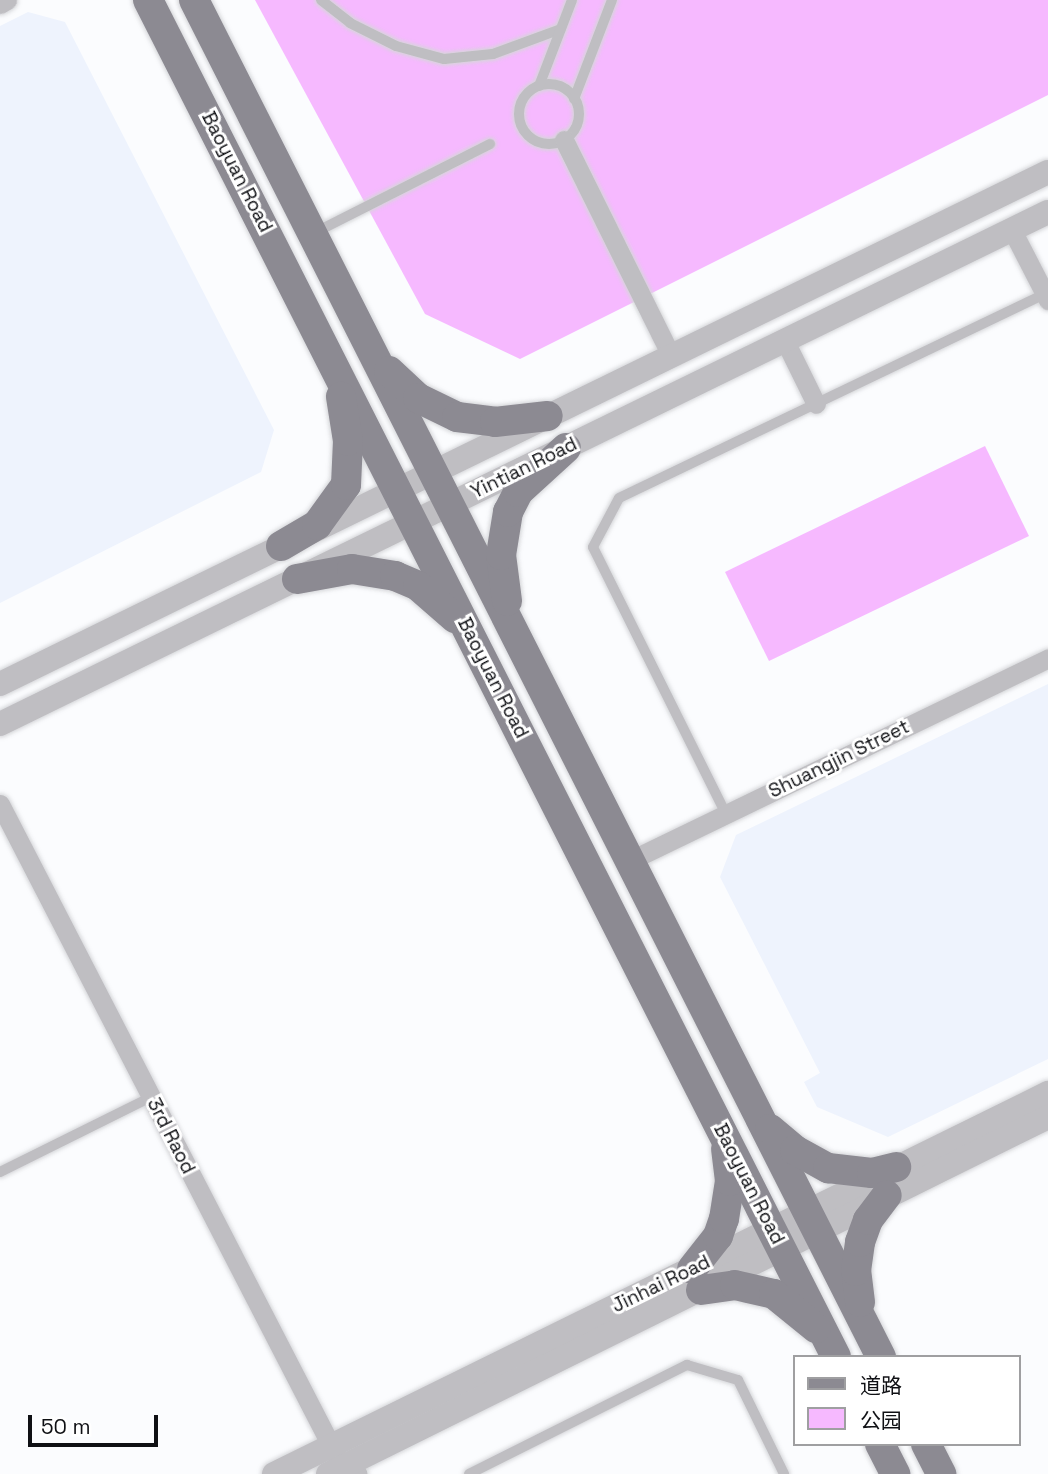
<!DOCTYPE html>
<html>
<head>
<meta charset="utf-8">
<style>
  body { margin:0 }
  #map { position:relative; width:1048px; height:1474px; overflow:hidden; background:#fbfcfe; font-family:"Space Grotesk","Noto Sans SC",sans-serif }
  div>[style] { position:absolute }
  .built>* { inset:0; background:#eef3fd }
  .green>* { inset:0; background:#f6b9ff }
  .roads { filter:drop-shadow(0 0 2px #d5d6d9) drop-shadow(0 0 2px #d5d6d9) }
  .service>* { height:10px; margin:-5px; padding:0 5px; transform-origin:5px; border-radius:5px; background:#bfbec2 }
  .service>.ring { margin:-5px; padding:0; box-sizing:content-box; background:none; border:10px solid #bfbec2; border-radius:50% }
  .minor>* { height:19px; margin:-9.5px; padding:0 9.5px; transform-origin:9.5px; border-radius:9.5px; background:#bfbec2 }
  .tertiary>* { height:24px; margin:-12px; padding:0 12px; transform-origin:12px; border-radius:12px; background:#bfbec2 }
  .primary>* { height:30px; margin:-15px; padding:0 15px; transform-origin:15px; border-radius:15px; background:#8c8a92 }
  span { translate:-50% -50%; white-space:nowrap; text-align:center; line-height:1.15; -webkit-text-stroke:6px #fff; paint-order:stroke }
  .street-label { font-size:19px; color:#0f1014 }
  .legend { position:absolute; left:793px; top:1355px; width:228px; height:91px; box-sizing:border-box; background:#fff; border:2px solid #9f9fa1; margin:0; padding:9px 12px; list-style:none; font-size:21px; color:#0f1014 }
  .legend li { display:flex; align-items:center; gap:14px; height:35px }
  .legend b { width:35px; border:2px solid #9f9fa1 }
  .scale { position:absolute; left:28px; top:1415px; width:130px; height:32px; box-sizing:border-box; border:4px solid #0f1014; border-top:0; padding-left:9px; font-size:21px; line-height:24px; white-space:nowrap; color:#0f1014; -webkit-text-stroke:5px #fff; paint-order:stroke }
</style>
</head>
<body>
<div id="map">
  <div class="built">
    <div style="clip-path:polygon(28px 12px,65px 22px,274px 430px,261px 472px,0 603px,0 26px)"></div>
    <div style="clip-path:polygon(1048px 684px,1048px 1059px,888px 1137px,817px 1107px,804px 1082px,820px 1073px,720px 877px,736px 835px)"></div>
  </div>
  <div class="green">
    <div style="clip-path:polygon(255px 0,1048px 0,1048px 95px,520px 359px,425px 314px)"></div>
    <div style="clip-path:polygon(985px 446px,1029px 536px,769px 661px,725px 572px)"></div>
  </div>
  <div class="roads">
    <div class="service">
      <div style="left:321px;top:0;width:37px;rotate:38deg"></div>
      <div style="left:350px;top:23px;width:51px;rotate:26.6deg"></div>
      <div style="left:396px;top:46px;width:50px;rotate:15.2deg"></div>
      <div style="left:444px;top:59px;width:49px;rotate:-5.8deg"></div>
      <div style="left:493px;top:54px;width:72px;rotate:-20.2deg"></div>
      <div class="ring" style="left:519px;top:84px;width:50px;height:50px"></div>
      <div style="left:539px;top:86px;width:92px;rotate:-69deg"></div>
      <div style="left:574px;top:99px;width:106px;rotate:-69deg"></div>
      <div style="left:316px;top:232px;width:195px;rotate:-26.8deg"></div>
      <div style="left:726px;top:814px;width:298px;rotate:-116.5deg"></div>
      <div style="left:593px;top:547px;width:55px;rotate:-62deg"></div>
      <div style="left:619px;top:498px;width:472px;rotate:-25.6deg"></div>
      <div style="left:0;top:1172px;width:169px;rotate:-26.4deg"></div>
      <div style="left:469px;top:1474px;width:244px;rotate:-26.6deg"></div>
      <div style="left:687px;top:1365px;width:53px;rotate:16.4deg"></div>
      <div style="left:738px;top:1380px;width:105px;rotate:63.9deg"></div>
    </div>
    <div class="minor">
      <div style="left:0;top:4px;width:8px;rotate:-30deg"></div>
      <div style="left:564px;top:140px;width:241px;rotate:63.6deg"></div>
      <div style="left:1012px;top:230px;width:79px;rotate:62.8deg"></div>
      <div style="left:785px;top:341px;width:70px;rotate:63.8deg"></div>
      <div style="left:0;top:804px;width:746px;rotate:62.71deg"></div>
      <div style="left:342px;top:1467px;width:17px;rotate:24deg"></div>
      <div style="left:629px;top:861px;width:466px;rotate:-25.8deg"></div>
    </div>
    <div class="tertiary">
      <div style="left:0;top:684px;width:1166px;rotate:-26.04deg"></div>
      <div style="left:0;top:724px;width:1166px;rotate:-26.04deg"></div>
      <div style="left:274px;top:1474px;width:863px;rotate:-26.21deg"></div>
      <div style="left:328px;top:1474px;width:804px;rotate:-26.37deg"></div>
    </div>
    <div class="primary">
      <div style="left:148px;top:0;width:1521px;rotate:63.11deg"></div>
      <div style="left:194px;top:0;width:1521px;rotate:63.15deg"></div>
      <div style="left:389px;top:371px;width:40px;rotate:43deg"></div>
      <div style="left:418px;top:398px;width:43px;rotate:26deg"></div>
      <div style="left:457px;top:417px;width:38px;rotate:7deg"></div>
      <div style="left:495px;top:422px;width:53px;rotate:-6.5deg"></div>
      <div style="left:281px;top:546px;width:42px;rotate:-30.3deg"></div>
      <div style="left:317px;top:525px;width:49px;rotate:-54.1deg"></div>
      <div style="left:346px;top:485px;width:44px;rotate:-87.4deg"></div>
      <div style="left:348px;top:441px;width:45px;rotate:-99deg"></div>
      <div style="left:297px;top:579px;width:56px;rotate:-10.3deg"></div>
      <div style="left:352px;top:569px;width:44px;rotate:9.2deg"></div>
      <div style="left:395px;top:576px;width:25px;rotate:23deg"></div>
      <div style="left:418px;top:586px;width:49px;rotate:40.9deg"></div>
      <div style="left:507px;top:601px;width:46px;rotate:-97.4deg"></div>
      <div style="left:501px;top:555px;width:44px;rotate:-80.8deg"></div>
      <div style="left:508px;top:512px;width:22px;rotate:-63deg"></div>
      <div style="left:518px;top:492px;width:65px;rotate:-42.5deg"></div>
      <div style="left:770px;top:1129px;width:33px;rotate:40deg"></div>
      <div style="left:795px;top:1150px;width:38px;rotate:29deg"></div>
      <div style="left:828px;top:1168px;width:44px;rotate:6.5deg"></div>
      <div style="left:872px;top:1173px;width:25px;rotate:-14deg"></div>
      <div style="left:692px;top:1269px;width:42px;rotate:-51.8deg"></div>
      <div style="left:718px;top:1236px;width:18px;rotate:-71deg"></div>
      <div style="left:724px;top:1219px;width:38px;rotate:-81deg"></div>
      <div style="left:730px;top:1181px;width:32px;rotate:-97deg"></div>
      <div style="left:701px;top:1290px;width:34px;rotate:-8deg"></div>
      <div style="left:735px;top:1285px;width:40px;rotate:13deg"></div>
      <div style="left:774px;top:1294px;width:54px;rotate:39deg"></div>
      <div style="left:860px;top:1302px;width:31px;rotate:-97deg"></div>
      <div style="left:856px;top:1271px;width:29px;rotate:-82deg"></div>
      <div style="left:860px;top:1242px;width:23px;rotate:-70deg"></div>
      <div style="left:868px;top:1220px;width:31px;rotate:-53deg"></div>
      <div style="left:880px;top:1444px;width:34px;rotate:63deg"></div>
      <div style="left:926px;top:1444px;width:34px;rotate:63deg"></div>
    </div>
  </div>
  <div class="street-label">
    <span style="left:237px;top:172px;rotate:63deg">Baoyuan Road</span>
    <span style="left:524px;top:468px;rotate:-26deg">Yintian Road</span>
    <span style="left:493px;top:678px;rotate:63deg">Baoyuan Road</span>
    <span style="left:839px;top:759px;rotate:-26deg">Shuangjin Street</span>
    <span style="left:171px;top:1136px;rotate:63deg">3rd Raod</span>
    <span style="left:749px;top:1184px;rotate:63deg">Baoyuan Road</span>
    <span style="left:661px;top:1284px;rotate:-26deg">Jinhai Road</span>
  </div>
  <ul class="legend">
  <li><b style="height:9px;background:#8c8a92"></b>道路</li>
  <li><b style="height:19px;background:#f6b9ff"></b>公园</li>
  </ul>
  <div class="scale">50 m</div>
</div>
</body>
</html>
